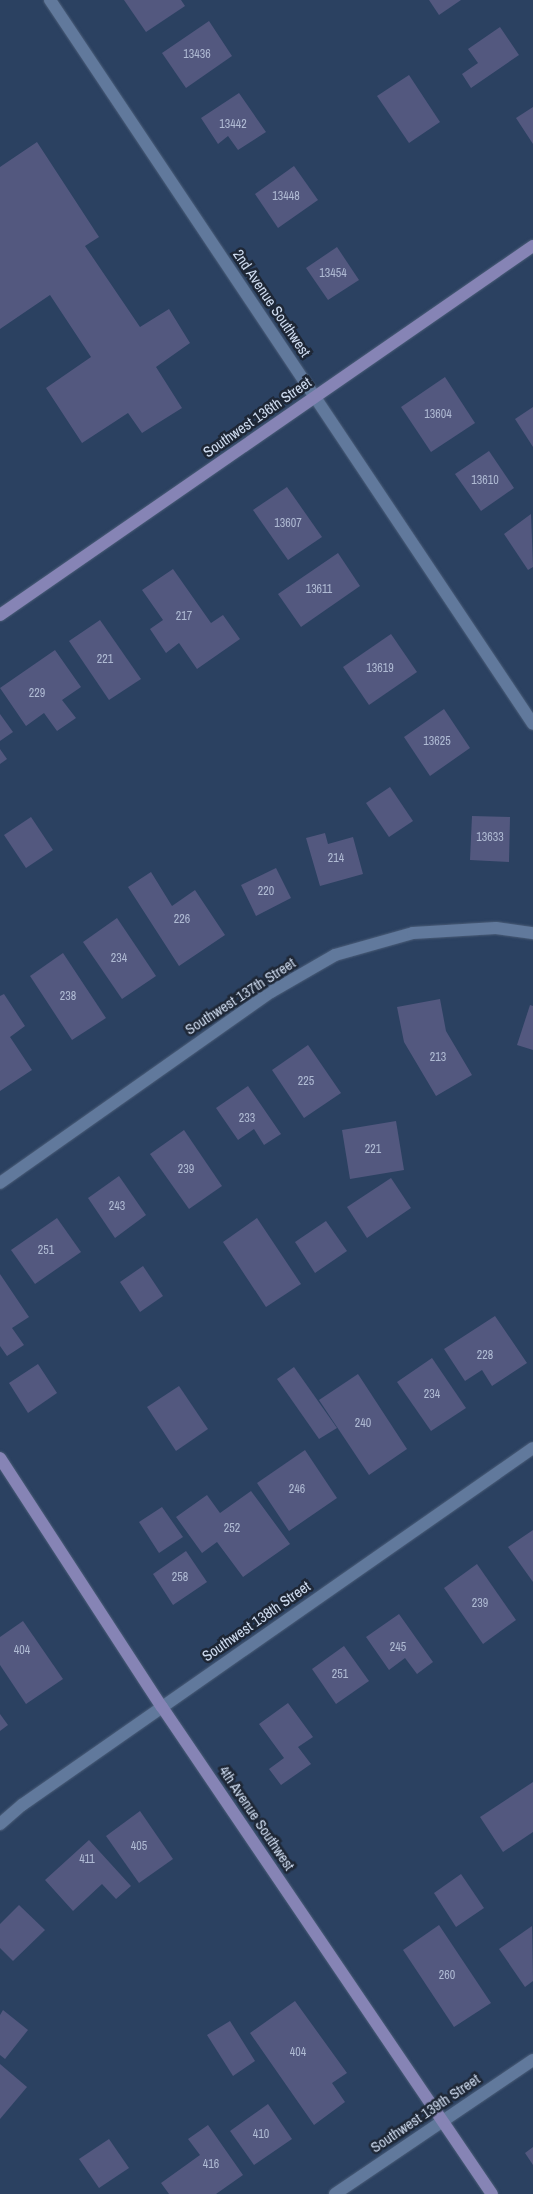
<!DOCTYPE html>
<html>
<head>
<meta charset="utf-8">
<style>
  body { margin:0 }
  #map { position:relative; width:533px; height:2194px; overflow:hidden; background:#2b4161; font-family:"Archivo Narrow",sans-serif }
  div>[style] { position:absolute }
  .building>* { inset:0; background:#53587f }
  .roads { filter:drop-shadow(0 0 1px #4b5d78) drop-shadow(0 0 1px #4b5d78) }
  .street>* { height:12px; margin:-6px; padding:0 6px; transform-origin:6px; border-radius:6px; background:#61799c }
  .secondary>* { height:12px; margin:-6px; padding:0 6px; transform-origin:6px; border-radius:6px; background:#8684b5 }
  span { translate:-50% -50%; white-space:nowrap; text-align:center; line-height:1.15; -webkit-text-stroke:5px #1e2736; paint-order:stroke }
  .number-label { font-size:12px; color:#afbad3 }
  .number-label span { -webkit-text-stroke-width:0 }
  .street-label { font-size:15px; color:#cedbef }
</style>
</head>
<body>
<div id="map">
  <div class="building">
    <div style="clip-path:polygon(124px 0,181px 0,185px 6px,146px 32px)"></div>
    <div style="clip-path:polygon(429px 0,461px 0,439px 15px)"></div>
    <div style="clip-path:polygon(209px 21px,232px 56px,186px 88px,162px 53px)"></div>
    <div style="clip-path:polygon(500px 27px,519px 55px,471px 88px,462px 74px,478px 63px,468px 49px)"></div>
    <div style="clip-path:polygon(409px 75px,440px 122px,409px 143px,377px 96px)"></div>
    <div style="clip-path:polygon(239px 93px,266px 132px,238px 150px,228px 136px,218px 144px,201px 118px)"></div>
    <div style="clip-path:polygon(533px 107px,533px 144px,516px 118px)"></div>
    <div style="clip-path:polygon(37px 142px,99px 237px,85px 246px,140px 327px,169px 309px,190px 343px,156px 367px,182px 408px,142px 433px,128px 413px,82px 443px,46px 388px,91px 357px,50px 295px,0 329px,0 167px)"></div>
    <div style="clip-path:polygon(294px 166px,318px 200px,278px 228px,255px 194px)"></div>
    <div style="clip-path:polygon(337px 247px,359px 280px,328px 300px,306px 268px)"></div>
    <div style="clip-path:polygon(445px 377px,475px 423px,431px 452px,401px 407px)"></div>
    <div style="clip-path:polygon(533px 407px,533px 447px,515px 419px)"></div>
    <div style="clip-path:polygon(489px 451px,514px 488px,481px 511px,455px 474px)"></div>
    <div style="clip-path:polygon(287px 487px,322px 537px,288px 560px,253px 510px)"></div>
    <div style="clip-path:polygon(531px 514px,533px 567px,528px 570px,504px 534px)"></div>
    <div style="clip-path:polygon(338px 553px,360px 586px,301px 627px,278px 594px)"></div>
    <div style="clip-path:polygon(173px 569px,211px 623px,223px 615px,240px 639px,197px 669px,179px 643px,166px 653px,150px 629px,163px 620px,142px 590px)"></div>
    <div style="clip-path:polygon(100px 620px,141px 679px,109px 700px,69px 641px)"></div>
    <div style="clip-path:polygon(391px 634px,417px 672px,369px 705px,343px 667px)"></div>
    <div style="clip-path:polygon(55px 650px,81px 687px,62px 700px,76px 718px,57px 731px,44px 713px,26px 726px,0 688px)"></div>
    <div style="clip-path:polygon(444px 709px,470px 748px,430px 776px,404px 737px)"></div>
    <div style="clip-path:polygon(0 714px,13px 732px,0 741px)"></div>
    <div style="clip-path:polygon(0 749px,7px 759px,0 764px)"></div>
    <div style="clip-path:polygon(390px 787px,413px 821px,389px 837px,366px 803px)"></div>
    <div style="clip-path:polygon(472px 816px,510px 817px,509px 862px,470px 860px)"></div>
    <div style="clip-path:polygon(31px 817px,53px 850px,26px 868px,4px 835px)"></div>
    <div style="clip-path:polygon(325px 833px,328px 844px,353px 837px,363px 874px,320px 886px,306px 838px)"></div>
    <div style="clip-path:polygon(276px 868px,291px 898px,256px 916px,241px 885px)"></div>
    <div style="clip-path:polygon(151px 872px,172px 906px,195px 890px,225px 935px,179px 966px,128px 887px)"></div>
    <div style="clip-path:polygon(117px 918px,156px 976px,122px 999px,83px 942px)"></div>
    <div style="clip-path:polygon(63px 953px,106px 1018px,72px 1040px,30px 976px)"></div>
    <div style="clip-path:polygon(4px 994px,25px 1026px,10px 1037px,32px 1070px,0 1091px,0 996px)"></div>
    <div style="clip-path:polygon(440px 999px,446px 1031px,472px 1075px,436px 1096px,404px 1042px,397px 1007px)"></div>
    <div style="clip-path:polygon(530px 1005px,533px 1006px,533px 1050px,517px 1045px)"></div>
    <div style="clip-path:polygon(308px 1045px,341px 1093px,304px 1118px,272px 1070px)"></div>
    <div style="clip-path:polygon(248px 1086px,281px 1134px,264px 1145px,254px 1129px,238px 1140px,216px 1108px)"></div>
    <div style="clip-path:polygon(396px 1121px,404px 1170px,350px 1179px,342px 1130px)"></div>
    <div style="clip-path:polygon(184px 1130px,222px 1186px,189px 1209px,150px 1154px)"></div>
    <div style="clip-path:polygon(119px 1176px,146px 1215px,115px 1238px,88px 1198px)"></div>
    <div style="clip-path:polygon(391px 1178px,411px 1208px,367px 1238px,347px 1207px)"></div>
    <div style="clip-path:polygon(57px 1218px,81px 1252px,35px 1284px,11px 1250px)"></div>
    <div style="clip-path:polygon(257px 1218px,301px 1284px,266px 1307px,223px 1242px)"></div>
    <div style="clip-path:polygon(326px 1221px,347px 1251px,315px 1273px,295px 1242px)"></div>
    <div style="clip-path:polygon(143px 1266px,163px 1296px,140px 1312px,120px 1282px)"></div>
    <div style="clip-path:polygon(0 1274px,29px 1317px,12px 1328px,24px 1345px,7px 1356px,0 1346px)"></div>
    <div style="clip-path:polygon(495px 1316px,527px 1363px,492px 1386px,482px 1370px,465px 1381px,444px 1349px)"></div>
    <div style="clip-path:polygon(432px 1358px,466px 1408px,431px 1431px,397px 1382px)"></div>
    <div style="clip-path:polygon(38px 1364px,57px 1393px,28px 1413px,9px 1383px)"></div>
    <div style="clip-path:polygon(294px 1367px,337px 1428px,319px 1439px,277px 1379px)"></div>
    <div style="clip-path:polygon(358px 1374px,407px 1449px,369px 1475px,319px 1400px)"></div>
    <div style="clip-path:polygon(179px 1386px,208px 1429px,176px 1451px,147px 1407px)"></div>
    <div style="clip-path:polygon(305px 1450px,337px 1498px,289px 1531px,257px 1483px)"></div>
    <div style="clip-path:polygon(251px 1491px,290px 1544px,243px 1577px,217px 1542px,202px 1553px,176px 1517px,207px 1495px,220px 1513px)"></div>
    <div style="clip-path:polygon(162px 1507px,183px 1537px,159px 1553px,139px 1522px)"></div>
    <div style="clip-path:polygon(533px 1530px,533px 1582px,508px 1547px)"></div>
    <div style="clip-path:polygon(186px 1551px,207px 1582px,173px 1605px,153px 1574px)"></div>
    <div style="clip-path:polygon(477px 1564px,516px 1620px,483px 1644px,444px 1588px)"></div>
    <div style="clip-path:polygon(399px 1614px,433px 1662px,417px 1674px,405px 1658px,389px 1670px,366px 1637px)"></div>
    <div style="clip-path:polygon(23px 1621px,63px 1679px,26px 1704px,0 1665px,0 1637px)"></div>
    <div style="clip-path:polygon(344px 1646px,369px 1681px,336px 1704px,312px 1669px)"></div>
    <div style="clip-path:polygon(288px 1703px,313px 1737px,298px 1747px,311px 1764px,281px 1785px,269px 1769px,284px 1758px,259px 1724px)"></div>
    <div style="clip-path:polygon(0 1714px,8px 1725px,0 1731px)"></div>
    <div style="clip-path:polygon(533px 1782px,533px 1832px,503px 1852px,480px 1817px)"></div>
    <div style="clip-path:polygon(140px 1811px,173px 1859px,139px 1883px,106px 1836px)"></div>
    <div style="clip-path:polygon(89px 1840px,131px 1886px,116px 1899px,102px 1884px,73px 1911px,45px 1880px)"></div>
    <div style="clip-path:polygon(461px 1874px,484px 1908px,456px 1927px,434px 1893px)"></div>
    <div style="clip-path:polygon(19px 1905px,45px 1930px,13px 1961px,0 1948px,0 1924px)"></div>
    <div style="clip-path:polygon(439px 1925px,491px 2003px,454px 2027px,403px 1950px)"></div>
    <div style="clip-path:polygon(532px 1926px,533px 1981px,525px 1987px,499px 1949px)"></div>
    <div style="clip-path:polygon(295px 2001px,347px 2073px,332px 2083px,345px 2102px,314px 2125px,250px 2033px)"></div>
    <div style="clip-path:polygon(3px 2010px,28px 2030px,5px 2059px,0 2055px,0 2015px)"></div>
    <div style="clip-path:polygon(230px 2021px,255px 2061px,233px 2076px,207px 2035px)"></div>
    <div style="clip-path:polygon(0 2064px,27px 2087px,0 2119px)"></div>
    <div style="clip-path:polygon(268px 2104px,292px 2139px,254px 2165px,230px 2131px)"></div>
    <div style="clip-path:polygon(208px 2125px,243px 2175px,216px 2194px,169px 2194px,161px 2183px,200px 2155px,188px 2139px)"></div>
    <div style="clip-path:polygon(109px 2139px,129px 2168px,99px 2188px,79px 2159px)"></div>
    <div style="clip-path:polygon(533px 2147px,533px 2165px,525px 2153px)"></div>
  </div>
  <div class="roads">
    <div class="street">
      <div style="left:50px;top:0;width:870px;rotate:56.29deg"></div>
      <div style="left:0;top:1183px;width:332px;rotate:-35.2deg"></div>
      <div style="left:271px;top:992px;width:74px;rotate:-30deg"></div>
      <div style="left:335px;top:955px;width:81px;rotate:-15.8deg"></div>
      <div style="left:413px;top:933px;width:83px;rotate:-3.4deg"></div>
      <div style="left:496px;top:928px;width:37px;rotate:8deg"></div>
      <div style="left:0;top:1824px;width:29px;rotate:-41deg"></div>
      <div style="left:22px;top:1805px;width:623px;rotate:-34.94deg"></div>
      <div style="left:335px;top:2194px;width:239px;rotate:-34.1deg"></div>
    </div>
    <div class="secondary">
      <div style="left:0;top:615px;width:648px;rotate:-34.7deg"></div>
      <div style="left:0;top:1458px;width:297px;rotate:57deg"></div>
      <div style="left:162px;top:1707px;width:588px;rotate:55.88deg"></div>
    </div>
  </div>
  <div class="number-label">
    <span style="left:197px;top:55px">13436</span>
    <span style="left:233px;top:125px">13442</span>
    <span style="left:286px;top:197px">13448</span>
    <span style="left:333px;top:274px">13454</span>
    <span style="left:438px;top:415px">13604</span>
    <span style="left:485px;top:481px">13610</span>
    <span style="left:288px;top:524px">13607</span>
    <span style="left:319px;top:590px">13611</span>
    <span style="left:184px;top:617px">217</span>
    <span style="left:105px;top:660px">221</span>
    <span style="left:380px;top:669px">13619</span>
    <span style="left:37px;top:694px">229</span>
    <span style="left:437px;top:742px">13625</span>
    <span style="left:490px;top:838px">13633</span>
    <span style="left:336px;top:859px">214</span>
    <span style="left:266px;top:892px">220</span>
    <span style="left:182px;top:920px">226</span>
    <span style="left:119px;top:959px">234</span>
    <span style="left:68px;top:997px">238</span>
    <span style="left:438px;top:1058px">213</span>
    <span style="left:306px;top:1082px">225</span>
    <span style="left:247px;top:1119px">233</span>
    <span style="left:373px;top:1150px">221</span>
    <span style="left:186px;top:1170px">239</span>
    <span style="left:117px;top:1207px">243</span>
    <span style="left:46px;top:1251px">251</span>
    <span style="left:485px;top:1356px">228</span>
    <span style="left:432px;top:1395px">234</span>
    <span style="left:363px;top:1424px">240</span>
    <span style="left:297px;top:1490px">246</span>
    <span style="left:232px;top:1529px">252</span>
    <span style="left:180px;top:1578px">258</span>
    <span style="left:480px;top:1604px">239</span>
    <span style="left:398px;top:1648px">245</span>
    <span style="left:22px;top:1651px">404</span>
    <span style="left:340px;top:1675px">251</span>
    <span style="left:139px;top:1847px">405</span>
    <span style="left:87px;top:1860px">411</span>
    <span style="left:447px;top:1976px">260</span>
    <span style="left:298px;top:2053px">404</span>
    <span style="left:261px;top:2135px">410</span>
    <span style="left:211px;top:2165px">416</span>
  </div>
  <div class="street-label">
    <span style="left:272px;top:303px;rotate:56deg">2nd Avenue Southwest</span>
    <span style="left:257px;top:417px;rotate:-35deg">Southwest 136th Street</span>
    <span style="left:240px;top:996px;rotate:-33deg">Southwest 137th Street</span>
    <span style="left:256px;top:1621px;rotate:-35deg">Southwest 138th Street</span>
    <span style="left:257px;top:1818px;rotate:56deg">4th Avenue Southwest</span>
    <span style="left:425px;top:2113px;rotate:-34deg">Southwest 139th Street</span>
  </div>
</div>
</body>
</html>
